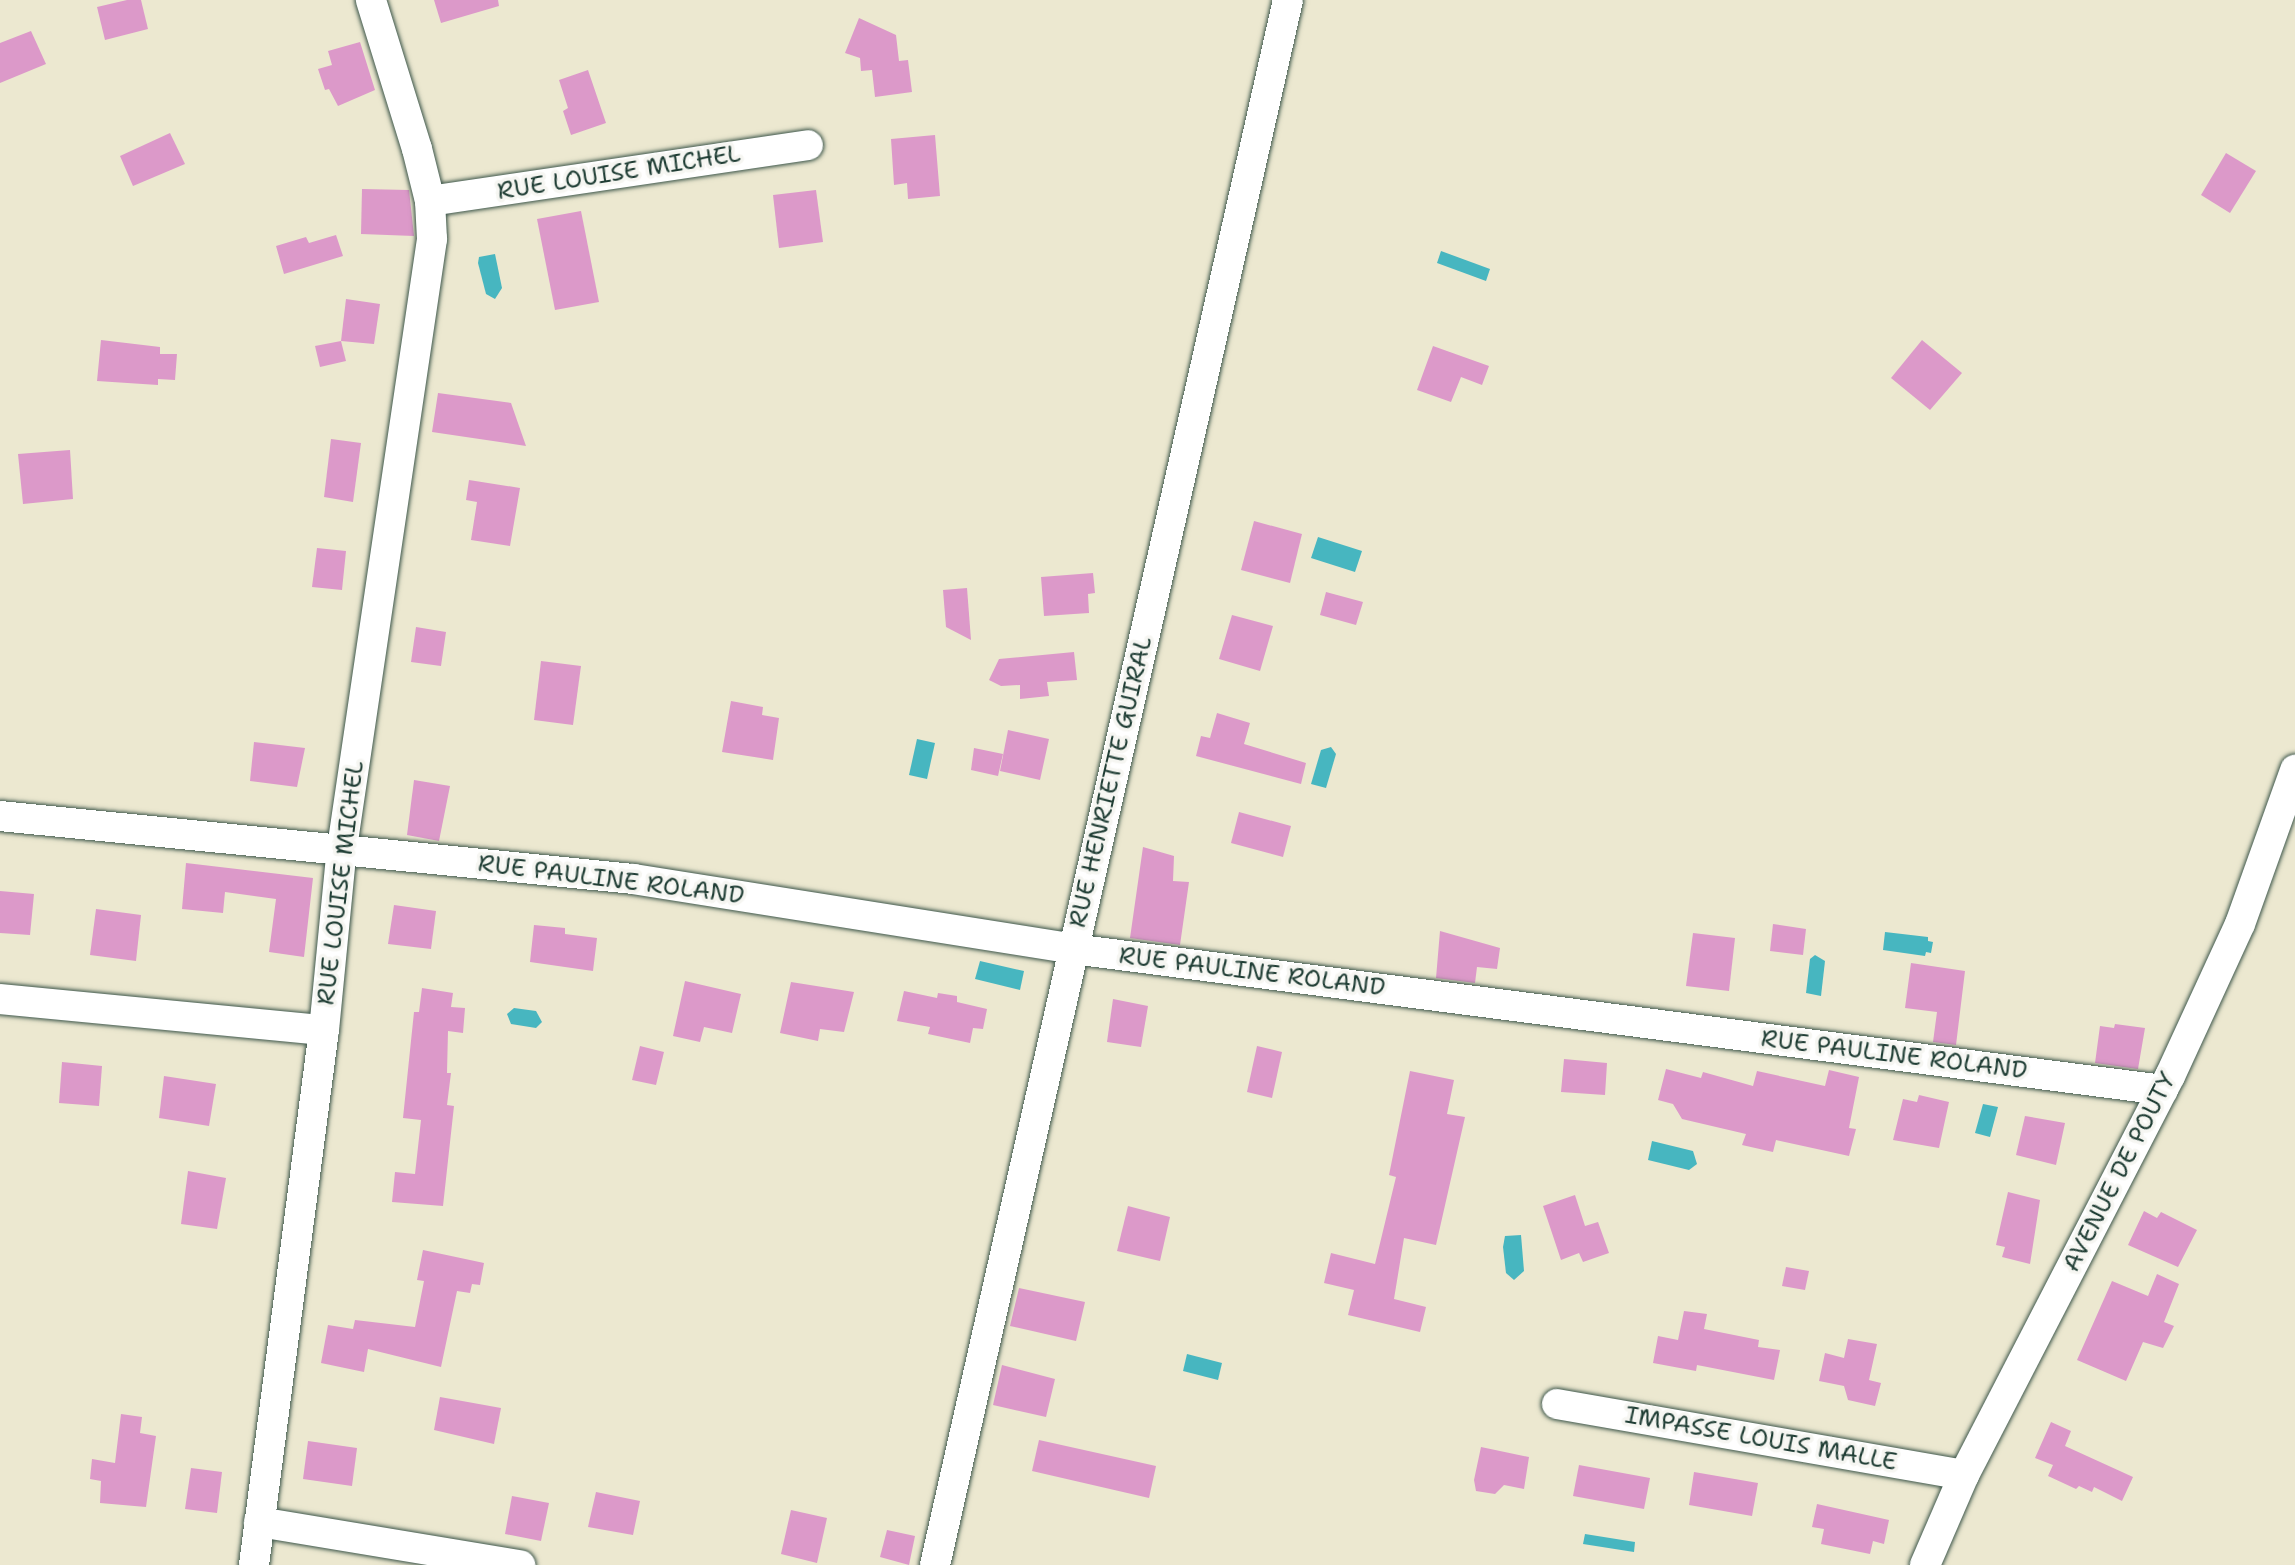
<!DOCTYPE html>
<html>
<head>
<meta charset="utf-8">
<style>
  body { margin:0 }
  #map { position:relative; width:2295px; height:1565px; overflow:hidden; background:#ece8d0; font-family:"Shantell Sans",sans-serif }
  div>[style] { position:absolute }
  .water>* { inset:0; background:#47b6c0 }
  .building>* { inset:0; background:#dc99c9 }
  .roads { filter:drop-shadow(0 0 2px #3e574b) drop-shadow(0 0 2px #3e574b) }
  .minor>* { height:30px; margin:-15px; padding:0 15px; transform-origin:15px; border-radius:15px; background:#fff }
  span { translate:-50% -50%; white-space:nowrap; text-align:center; line-height:1.15; -webkit-text-stroke:7px #f6f6f2; paint-order:stroke }
  .street-label { font-size:24px; color:#1f3d34 }
</style>
</head>
<body>
<div id="map">
  <div class="water">
    <div style="clip-path:polygon(1441px 251px,1490px 269px,1486px 281px,1437px 263px)"></div>
    <div style="clip-path:polygon(495px 254px,502px 288px,495px 299px,486px 294px,478px 263px,479px 257px)"></div>
    <div style="clip-path:polygon(1318px 537px,1362px 551px,1355px 572px,1311px 558px)"></div>
    <div style="clip-path:polygon(917px 739px,935px 743px,927px 779px,909px 775px)"></div>
    <div style="clip-path:polygon(1331px 747px,1336px 754px,1326px 788px,1311px 784px,1321px 750px)"></div>
    <div style="clip-path:polygon(1885px 932px,1928px 937px,1928px 941px,1933px 942px,1931px 953px,1926px 952px,1925px 956px,1883px 950px)"></div>
    <div style="clip-path:polygon(1815px 955px,1825px 961px,1821px 996px,1806px 993px,1810px 959px)"></div>
    <div style="clip-path:polygon(980px 961px,1024px 971px,1020px 990px,975px 979px)"></div>
    <div style="clip-path:polygon(514px 1008px,536px 1011px,542px 1022px,536px 1028px,511px 1024px,507px 1014px)"></div>
    <div style="clip-path:polygon(1983px 1104px,1998px 1107px,1990px 1137px,1975px 1133px)"></div>
    <div style="clip-path:polygon(1652px 1141px,1693px 1151px,1697px 1164px,1689px 1170px,1648px 1160px)"></div>
    <div style="clip-path:polygon(1521px 1235px,1524px 1271px,1514px 1280px,1506px 1273px,1503px 1247px,1505px 1236px)"></div>
    <div style="clip-path:polygon(1187px 1354px,1222px 1363px,1218px 1380px,1183px 1371px)"></div>
    <div style="clip-path:polygon(1585px 1534px,1635px 1542px,1634px 1552px,1583px 1544px)"></div>
  </div>
  <div class="building">
    <div style="clip-path:polygon(127px 0,141px 0,148px 29px,105px 40px,97px 7px)"></div>
    <div style="clip-path:polygon(434px 0,498px 0,499px 6px,441px 23px)"></div>
    <div style="clip-path:polygon(859px 18px,896px 35px,899px 61px,908px 60px,912px 92px,875px 97px,872px 70px,861px 71px,860px 58px,845px 53px)"></div>
    <div style="clip-path:polygon(31px 31px,46px 64px,0 83px,0 43px)"></div>
    <div style="clip-path:polygon(360px 42px,375px 90px,338px 106px,329px 89px,325px 90px,318px 69px,332px 65px,328px 51px)"></div>
    <div style="clip-path:polygon(588px 70px,606px 123px,571px 135px,563px 111px,568px 108px,559px 80px)"></div>
    <div style="clip-path:polygon(170px 133px,185px 164px,133px 186px,120px 156px)"></div>
    <div style="clip-path:polygon(935px 135px,940px 196px,908px 199px,907px 183px,894px 185px,891px 139px)"></div>
    <div style="clip-path:polygon(2226px 153px,2256px 171px,2230px 213px,2201px 195px)"></div>
    <div style="clip-path:polygon(362px 189px,409px 190px,414px 236px,361px 234px)"></div>
    <div style="clip-path:polygon(816px 190px,823px 242px,779px 248px,773px 195px)"></div>
    <div style="clip-path:polygon(581px 211px,599px 302px,555px 310px,537px 219px)"></div>
    <div style="clip-path:polygon(336px 235px,343px 256px,284px 274px,276px 246px,306px 237px,309px 243px)"></div>
    <div style="clip-path:polygon(346px 299px,380px 304px,374px 344px,341px 341px)"></div>
    <div style="clip-path:polygon(101px 340px,160px 347px,160px 354px,177px 354px,175px 380px,158px 379px,158px 385px,97px 381px)"></div>
    <div style="clip-path:polygon(1922px 340px,1962px 373px,1930px 410px,1891px 378px)"></div>
    <div style="clip-path:polygon(341px 341px,346px 361px,320px 367px,315px 346px)"></div>
    <div style="clip-path:polygon(1433px 346px,1489px 366px,1482px 385px,1461px 377px,1451px 402px,1417px 390px)"></div>
    <div style="clip-path:polygon(438px 393px,511px 403px,526px 446px,432px 432px)"></div>
    <div style="clip-path:polygon(331px 439px,361px 443px,353px 502px,324px 497px)"></div>
    <div style="clip-path:polygon(70px 450px,73px 499px,23px 504px,18px 454px)"></div>
    <div style="clip-path:polygon(469px 480px,520px 488px,510px 546px,471px 540px,477px 502px,466px 500px)"></div>
    <div style="clip-path:polygon(1254px 521px,1302px 534px,1290px 583px,1241px 570px)"></div>
    <div style="clip-path:polygon(317px 548px,346px 551px,342px 590px,312px 587px)"></div>
    <div style="clip-path:polygon(1093px 573px,1095px 593px,1088px 594px,1089px 613px,1044px 616px,1041px 577px)"></div>
    <div style="clip-path:polygon(967px 588px,971px 640px,946px 627px,943px 590px)"></div>
    <div style="clip-path:polygon(1326px 592px,1363px 602px,1356px 625px,1320px 615px)"></div>
    <div style="clip-path:polygon(1232px 615px,1273px 626px,1260px 671px,1219px 659px)"></div>
    <div style="clip-path:polygon(416px 627px,446px 632px,441px 666px,411px 662px)"></div>
    <div style="clip-path:polygon(1074px 652px,1077px 680px,1047px 682px,1049px 696px,1020px 699px,1020px 685px,1001px 686px,989px 680px,999px 659px)"></div>
    <div style="clip-path:polygon(541px 661px,581px 666px,573px 725px,534px 720px)"></div>
    <div style="clip-path:polygon(731px 701px,763px 707px,762px 715px,779px 718px,773px 760px,722px 752px)"></div>
    <div style="clip-path:polygon(1217px 713px,1250px 723px,1244px 744px,1306px 763px,1301px 784px,1196px 756px,1201px 736px,1210px 738px)"></div>
    <div style="clip-path:polygon(1008px 730px,1049px 739px,1040px 780px,1000px 771px)"></div>
    <div style="clip-path:polygon(254px 742px,305px 748px,297px 787px,250px 781px)"></div>
    <div style="clip-path:polygon(974px 748px,1003px 754px,998px 776px,971px 770px)"></div>
    <div style="clip-path:polygon(414px 780px,450px 786px,439px 841px,407px 835px)"></div>
    <div style="clip-path:polygon(1239px 812px,1291px 826px,1283px 857px,1231px 843px)"></div>
    <div style="clip-path:polygon(1143px 847px,1174px 856px,1173px 881px,1189px 882px,1180px 945px,1130px 938px)"></div>
    <div style="clip-path:polygon(186px 863px,313px 878px,304px 957px,269px 952px,276px 899px,225px 892px,223px 913px,182px 909px)"></div>
    <div style="clip-path:polygon(0 891px,34px 894px,30px 935px,0 933px)"></div>
    <div style="clip-path:polygon(394px 905px,436px 911px,431px 949px,388px 944px)"></div>
    <div style="clip-path:polygon(96px 909px,141px 915px,136px 961px,90px 955px)"></div>
    <div style="clip-path:polygon(1773px 924px,1806px 929px,1803px 955px,1770px 951px)"></div>
    <div style="clip-path:polygon(534px 925px,565px 928px,565px 934px,597px 938px,593px 971px,530px 962px)"></div>
    <div style="clip-path:polygon(1440px 931px,1500px 948px,1497px 969px,1477px 967px,1475px 983px,1436px 978px)"></div>
    <div style="clip-path:polygon(1693px 933px,1735px 938px,1729px 991px,1686px 986px)"></div>
    <div style="clip-path:polygon(1911px 963px,1965px 971px,1956px 1045px,1933px 1042px,1937px 1012px,1905px 1008px)"></div>
    <div style="clip-path:polygon(685px 981px,741px 994px,732px 1033px,704px 1027px,700px 1042px,673px 1036px)"></div>
    <div style="clip-path:polygon(791px 982px,854px 992px,844px 1032px,820px 1029px,818px 1041px,780px 1033px)"></div>
    <div style="clip-path:polygon(422px 988px,453px 993px,451px 1007px,465px 1008px,463px 1033px,448px 1031px,447px 1073px,451px 1073px,447px 1105px,454px 1106px,443px 1206px,392px 1202px,395px 1172px,415px 1174px,421px 1120px,403px 1118px,414px 1012px,419px 1012px)"></div>
    <div style="clip-path:polygon(904px 991px,937px 998px,938px 993px,957px 996px,957px 1002px,987px 1009px,983px 1029px,973px 1028px,970px 1043px,928px 1034px,930px 1027px,897px 1021px)"></div>
    <div style="clip-path:polygon(1113px 999px,1148px 1006px,1141px 1047px,1107px 1042px)"></div>
    <div style="clip-path:polygon(2115px 1024px,2145px 1028px,2138px 1069px,2095px 1063px,2100px 1026px,2114px 1028px)"></div>
    <div style="clip-path:polygon(640px 1046px,664px 1052px,656px 1085px,632px 1080px)"></div>
    <div style="clip-path:polygon(1257px 1046px,1282px 1052px,1272px 1098px,1247px 1092px)"></div>
    <div style="clip-path:polygon(1564px 1059px,1607px 1063px,1605px 1095px,1561px 1092px)"></div>
    <div style="clip-path:polygon(62px 1062px,102px 1066px,99px 1106px,59px 1103px)"></div>
    <div style="clip-path:polygon(1666px 1069px,1701px 1078px,1703px 1072px,1753px 1086px,1757px 1071px,1825px 1086px,1829px 1070px,1859px 1077px,1849px 1128px,1856px 1129px,1849px 1156px,1776px 1140px,1773px 1152px,1742px 1145px,1746px 1134px,1682px 1119px,1673px 1104px,1658px 1100px)"></div>
    <div style="clip-path:polygon(1410px 1071px,1454px 1080px,1447px 1114px,1465px 1117px,1436px 1245px,1404px 1238px,1394px 1299px,1426px 1307px,1420px 1332px,1348px 1315px,1354px 1290px,1324px 1283px,1331px 1253px,1375px 1264px,1396px 1177px,1389px 1175px)"></div>
    <div style="clip-path:polygon(164px 1076px,216px 1084px,209px 1126px,159px 1118px)"></div>
    <div style="clip-path:polygon(1919px 1095px,1949px 1102px,1939px 1148px,1893px 1140px,1903px 1099px,1917px 1102px)"></div>
    <div style="clip-path:polygon(2025px 1116px,2065px 1123px,2056px 1165px,2016px 1155px)"></div>
    <div style="clip-path:polygon(188px 1171px,226px 1178px,217px 1229px,181px 1224px)"></div>
    <div style="clip-path:polygon(2008px 1192px,2040px 1200px,2030px 1264px,2002px 1257px,2005px 1247px,1996px 1245px)"></div>
    <div style="clip-path:polygon(1575px 1195px,1585px 1226px,1598px 1222px,1609px 1253px,1583px 1262px,1579px 1253px,1561px 1260px,1543px 1206px)"></div>
    <div style="clip-path:polygon(1128px 1206px,1170px 1217px,1160px 1261px,1117px 1251px)"></div>
    <div style="clip-path:polygon(2144px 1211px,2157px 1218px,2161px 1212px,2197px 1230px,2178px 1267px,2128px 1245px)"></div>
    <div style="clip-path:polygon(423px 1250px,484px 1263px,480px 1285px,472px 1284px,470px 1293px,457px 1291px,441px 1367px,368px 1349px,364px 1372px,321px 1363px,328px 1325px,353px 1329px,355px 1320px,415px 1327px,424px 1281px,417px 1280px)"></div>
    <div style="clip-path:polygon(1786px 1267px,1809px 1271px,1805px 1290px,1782px 1286px)"></div>
    <div style="clip-path:polygon(2157px 1274px,2179px 1284px,2164px 1322px,2174px 1326px,2163px 1348px,2143px 1342px,2126px 1381px,2077px 1360px,2112px 1281px,2148px 1296px)"></div>
    <div style="clip-path:polygon(1019px 1288px,1085px 1302px,1076px 1341px,1010px 1326px)"></div>
    <div style="clip-path:polygon(1684px 1311px,1707px 1314px,1704px 1329px,1759px 1340px,1758px 1347px,1780px 1350px,1774px 1380px,1697px 1365px,1696px 1371px,1653px 1363px,1658px 1336px,1678px 1340px)"></div>
    <div style="clip-path:polygon(1848px 1339px,1877px 1344px,1869px 1380px,1881px 1383px,1875px 1406px,1848px 1400px,1844px 1386px,1819px 1381px,1825px 1353px,1844px 1358px)"></div>
    <div style="clip-path:polygon(1002px 1365px,1055px 1379px,1046px 1417px,993px 1405px)"></div>
    <div style="clip-path:polygon(440px 1397px,501px 1408px,494px 1444px,434px 1430px)"></div>
    <div style="clip-path:polygon(121px 1414px,142px 1417px,140px 1433px,156px 1436px,146px 1507px,100px 1503px,101px 1481px,90px 1479px,92px 1459px,115px 1463px)"></div>
    <div style="clip-path:polygon(2051px 1422px,2071px 1431px,2065px 1446px,2133px 1477px,2122px 1501px,2094px 1487px,2092px 1492px,2079px 1486px,2076px 1489px,2048px 1476px,2053px 1465px,2035px 1458px)"></div>
    <div style="clip-path:polygon(1039px 1440px,1156px 1466px,1149px 1498px,1032px 1471px)"></div>
    <div style="clip-path:polygon(308px 1441px,357px 1448px,352px 1486px,303px 1479px)"></div>
    <div style="clip-path:polygon(1481px 1447px,1529px 1457px,1524px 1489px,1504px 1485px,1495px 1494px,1476px 1491px,1474px 1480px)"></div>
    <div style="clip-path:polygon(1579px 1465px,1650px 1478px,1644px 1509px,1573px 1496px)"></div>
    <div style="clip-path:polygon(191px 1468px,222px 1472px,217px 1513px,185px 1509px)"></div>
    <div style="clip-path:polygon(1694px 1472px,1758px 1483px,1752px 1516px,1689px 1505px)"></div>
    <div style="clip-path:polygon(596px 1492px,640px 1501px,633px 1535px,588px 1527px)"></div>
    <div style="clip-path:polygon(512px 1496px,549px 1503px,541px 1541px,505px 1534px)"></div>
    <div style="clip-path:polygon(1817px 1504px,1889px 1520px,1884px 1544px,1873px 1541px,1870px 1554px,1821px 1544px,1824px 1529px,1812px 1527px)"></div>
    <div style="clip-path:polygon(791px 1510px,827px 1518px,817px 1563px,781px 1554px)"></div>
    <div style="clip-path:polygon(887px 1530px,915px 1536px,909px 1565px,880px 1557px)"></div>
  </div>
  <div class="roads">
    <div class="minor">
      <div style="left:430px;top:201px;width:382px;rotate:-8.4deg"></div>
      <div style="left:0;top:816px;width:636px;rotate:5.68deg"></div>
      <div style="left:633px;top:879px;width:446px;rotate:9deg"></div>
      <div style="left:1073px;top:949px;width:1099px;rotate:7.37deg"></div>
      <div style="left:0;top:999px;width:325px;rotate:5.5deg"></div>
      <div style="left:1557px;top:1404px;width:413px;rotate:9.9deg"></div>
      <div style="left:259px;top:1522px;width:265px;rotate:9.4deg"></div>
      <div style="left:254px;top:1565px;width:540px;rotate:-82.55deg"></div>
      <div style="left:324px;top:1030px;width:183px;rotate:-84.4deg"></div>
      <div style="left:342px;top:848px;width:616px;rotate:-81.59deg"></div>
      <div style="left:432px;top:239px;width:38px;rotate:-93deg"></div>
      <div style="left:430px;top:201px;width:54px;rotate:-104deg"></div>
      <div style="left:417px;top:149px;width:156px;rotate:-107.2deg"></div>
      <div style="left:935px;top:1565px;width:1604px;rotate:-77.29deg"></div>
      <div style="left:1925px;top:1565px;width:98px;rotate:-66.6deg"></div>
      <div style="left:1964px;top:1475px;width:449px;rotate:-62.7deg"></div>
      <div style="left:2170px;top:1076px;width:167px;rotate:-65.3deg"></div>
      <div style="left:2240px;top:924px;width:164px;rotate:-70.3deg"></div>
    </div>
  </div>
  <div class="street-label">
    <span style="left:619px;top:173px;rotate:-9deg">RUE LOUISE MICHEL</span>
    <span style="left:1111px;top:782px;rotate:-77deg">RUE HENRIETTE GUIRAL</span>
    <span style="left:611px;top:880px;rotate:7deg">RUE PAULINE ROLAND</span>
    <span style="left:341px;top:883px;rotate:-83deg">RUE LOUISE MICHEL</span>
    <span style="left:1252px;top:972px;rotate:7deg">RUE PAULINE ROLAND</span>
    <span style="left:1894px;top:1055px;rotate:7deg">RUE PAULINE ROLAND</span>
    <span style="left:2120px;top:1172px;rotate:-63deg">AVENUE DE POUTY</span>
    <span style="left:1761px;top:1439px;rotate:10deg">IMPASSE LOUIS MALLE</span>
  </div>
</div>
</body>
</html>
